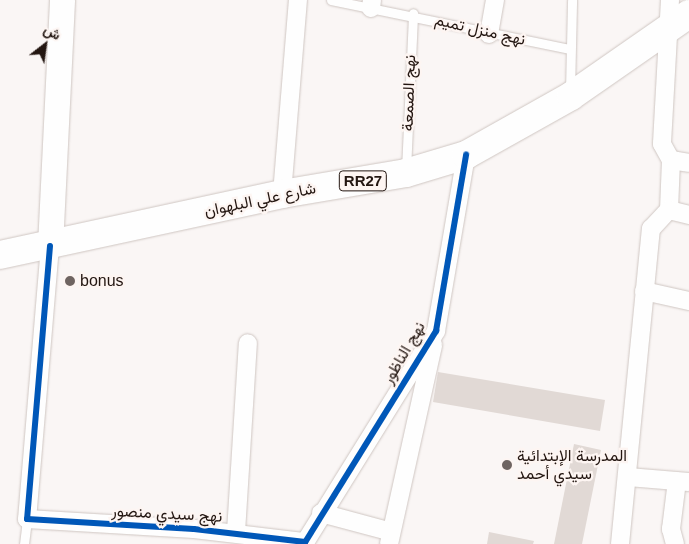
<!DOCTYPE html>
<html>
<head>
<meta charset="utf-8">
<style>
  body { margin:0 }
  #map { position:relative; width:689px; height:544px; overflow:hidden; background:#faf6f5; font-family:Helvetica,Vazirmatn,sans-serif }
  div>[style] { position:absolute }
  .building>* { inset:0; background:#e1d9d5 }
  .roads { filter:drop-shadow(0 0 1px #cfc6c2) drop-shadow(0 0 1px #cfc6c2) }
  .lane>* { height:9px; margin:-4.5px; padding:0 4.5px; transform-origin:4.5px; border-radius:4.5px; background:#fefefe }
  .street>* { height:18px; margin:-9px; padding:0 9px; transform-origin:9px; border-radius:9px; background:#fefefe }
  .secondary>* { height:25px; margin:-12.5px; padding:0 12.5px; transform-origin:12.5px; border-radius:12.5px; background:#fefefe }
  .primary>* { height:28px; margin:-14px; padding:0 14px; transform-origin:14px; border-radius:14px; background:#fefefe }
  .cycleway>* { height:6px; margin:-3px; padding:0 3px; transform-origin:3px; border-radius:3px; background:#0057b8 }
  .dots>* { width:14px; height:14px; translate:-50% -50%; box-sizing:border-box; border:2px solid #fdf5f2; border-radius:50% }
  span { translate:-50% -50%; white-space:nowrap; text-align:center; line-height:1.15; -webkit-text-stroke:4.5px #fdf5f2; paint-order:stroke }
  .shield-label span { padding:1px 4px; background:#fdf5f2; border:1px solid; border-radius:4px; -webkit-text-stroke-width:0 }
  .shield-label { font-size:15px; color:#231611; font-weight:700 }
  .street-label { font-size:16px; color:#231611 }
  .poi-label { font-size:16px; color:#231611 }
  .left { translate:0 -50%; text-align:left }
  .north { position:absolute; left:20px; top:20px; width:50px; height:50px; -webkit-text-stroke:4px #fdf5f2; paint-order:stroke; rotate:30deg; font-size:14px; font-weight:700; line-height:20px; text-align:center; color:#231611 }
  .north::after { content:''; display:block; margin:auto; width:18px; height:22px; background:#231611; clip-path:polygon(50% 0,100% 100%,50% 72%,0 100%) }
</style>
</head>
<body>
<div id="map">
  <div class="building">
    <div style="clip-path:polygon(438px 372px,605px 400px,600px 431px,433px 402px)"></div>
    <div style="clip-path:polygon(574px 444px,601px 450px,582px 544px,554px 544px)"></div>
    <div style="clip-path:polygon(489px 532px,534px 541px,533px 544px,487px 544px)"></div>
  </div>
  <div class="roads">
    <div class="lane">
      <div style="left:331px;top:0;width:243px;rotate:11.6deg"></div>
      <div style="left:570px;top:91px;width:91px;rotate:-88.7deg"></div>
      <div style="left:406px;top:170px;width:157px;rotate:-87.4deg"></div>
      <div style="left:24px;top:544px;width:25px;rotate:-83deg"></div>
    </div>
    <div class="street">
      <div style="left:670px;top:0;width:144px;rotate:93.2deg"></div>
      <div style="left:662px;top:144px;width:18px;rotate:61deg"></div>
      <div style="left:671px;top:160px;width:18px;rotate:9deg"></div>
      <div style="left:371px;top:8px;width:8px;rotate:-83deg"></div>
      <div style="left:489px;top:34px;width:35px;rotate:-80deg"></div>
      <div style="left:282px;top:194px;width:195px;rotate:-85.3deg"></div>
      <div style="left:669px;top:210px;width:50px;rotate:-87.7deg"></div>
      <div style="left:50px;top:246px;width:274px;rotate:94.8deg"></div>
      <div style="left:27px;top:519px;width:167px;rotate:3.4deg"></div>
      <div style="left:194px;top:529px;width:112px;rotate:6.7deg"></div>
      <div style="left:644px;top:291px;width:46px;rotate:12.5deg"></div>
      <div style="left:628px;top:477px;width:61px;rotate:4.7deg"></div>
      <div style="left:321px;top:513px;width:69px;rotate:15deg"></div>
      <div style="left:236px;top:532px;width:189px;rotate:-86.4deg"></div>
      <div style="left:304px;top:544px;width:251px;rotate:-58.2deg"></div>
      <div style="left:436px;top:331px;width:179px;rotate:-80.3deg"></div>
      <div style="left:389px;top:544px;width:204px;rotate:-77.5deg"></div>
      <div style="left:620px;top:544px;width:317px;rotate:-84.4deg"></div>
      <div style="left:651px;top:229px;width:26px;rotate:-47deg"></div>
      <div style="left:669px;top:210px;width:21px;rotate:14deg"></div>
      <div style="left:675px;top:544px;width:16px;rotate:-105deg"></div>
      <div style="left:671px;top:529px;width:48px;rotate:-82.9deg"></div>
    </div>
    <div class="secondary">
      <div style="left:50px;top:246px;width:246px;rotate:-87.2deg"></div>
    </div>
    <div class="primary">
      <div style="left:0;top:255px;width:289px;rotate:-12.2deg"></div>
      <div style="left:282px;top:194px;width:126px;rotate:-9.6deg"></div>
      <div style="left:406px;top:173px;width:63px;rotate:-16.7deg"></div>
      <div style="left:466px;top:155px;width:120px;rotate:-29.3deg"></div>
      <div style="left:571px;top:96px;width:144px;rotate:-34.8deg"></div>
    </div>
  </div>
  <div class="cycleway">
    <div style="left:50px;top:246px;width:274px;rotate:94.8deg"></div>
    <div style="left:27px;top:519px;width:167px;rotate:3.4deg"></div>
    <div style="left:194px;top:529px;width:112px;rotate:6.7deg"></div>
    <div style="left:304px;top:544px;width:251px;rotate:-58.2deg"></div>
    <div style="left:436px;top:331px;width:179px;rotate:-80.3deg"></div>
  </div>
  <div class="dots">
    <div style="left:70px;top:281px;background:#6e6461"></div>
    <div style="left:507px;top:465px;background:#6e6461"></div>
  </div>
  <div class="shield-label">
    <span style="left:363px;top:181px">RR27</span>
  </div>
  <div class="street-label">
    <span style="left:480px;top:30px;rotate:13deg">نهج منزل تميم</span>
    <span style="left:409px;top:93px;rotate:-88deg">نهج الصمعة</span>
    <span style="left:260px;top:200px;rotate:-12deg">شارع علي البلهوان</span>
    <span style="left:404px;top:353px;rotate:-60deg">نهج الناظور</span>
    <span style="left:167px;top:514px;rotate:3deg">نهج سيدي منصور</span>
  </div>
  <div class="poi-label">
    <span class="left" style="left:80px;top:281px">bonus</span>
    <span class="left" style="left:517px;top:465px">المدرسة الإبتدائية<br>سيدي أحمد</span>
  </div>
  <div class="north">ش</div>
</div>
</body>
</html>
